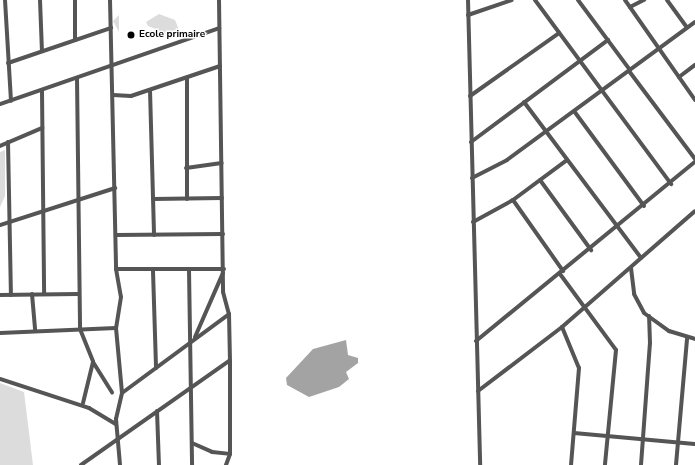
<!DOCTYPE html>
<html>
<head>
<meta charset="utf-8">
<style>
  body { margin:0 }
  #map { position:relative; width:695px; height:465px; overflow:hidden; background:#fff; font-family:"Nunito Sans",sans-serif }
  div>[style] { position:absolute }
  .green>* { inset:0; background:#dcdcdc }
  .water>* { inset:0; background:#a3a3a3 }
  .minor>* { height:4px; margin:-2px; padding:0 2px; transform-origin:2px; border-radius:2px; background:#555 }
  .dots>* { width:11px; height:11px; translate:-50% -50%; box-sizing:border-box; border:2px solid #fff; border-radius:50% }
  span { translate:-50% -50%; white-space:nowrap; text-align:center; line-height:1.15; -webkit-text-stroke:3px #fff; paint-order:stroke }
  .poi-label { font-size:10px; color:#000; font-weight:700 }
  .left { translate:0 -50%; text-align:left }
</style>
</head>
<body>
<div id="map">
  <div class="green">
    <div style="clip-path:polygon(159px 14px,175px 20px,181px 35px,175px 37px,148px 26px,146px 22px)"></div>
    <div style="clip-path:polygon(119px 15px,119px 32px,113px 21px)"></div>
    <div style="clip-path:polygon(5px 150px,5px 196px,0 207px,0 152px)"></div>
    <div style="clip-path:polygon(0 383px,24px 392px,33px 465px,0 465px)"></div>
  </div>
  <div class="water">
    <div style="clip-path:polygon(346px 340px,348px 355px,358px 358px,358px 363px,346px 372px,349px 379px,339px 387px,309px 397px,287px 385px,286px 378px,313px 349px)"></div>
  </div>
  <div class="minor">
    <div style="left:5px;top:0;width:101px;rotate:86.6deg"></div>
    <div style="left:40px;top:0;width:51px;rotate:87.8deg"></div>
    <div style="left:75px;top:0;width:40px;rotate:90deg"></div>
    <div style="left:110px;top:0;width:269px;rotate:88.7deg"></div>
    <div style="left:116px;top:269px;width:28px;rotate:80deg"></div>
    <div style="left:121px;top:297px;width:31px;rotate:99deg"></div>
    <div style="left:116px;top:328px;width:65px;rotate:84.7deg"></div>
    <div style="left:122px;top:393px;width:27px;rotate:103deg"></div>
    <div style="left:116px;top:419px;width:46px;rotate:85deg"></div>
    <div style="left:219px;top:0;width:292px;rotate:89.2deg"></div>
    <div style="left:223px;top:292px;width:23px;rotate:75deg"></div>
    <div style="left:229px;top:314px;width:47px;rotate:88.8deg"></div>
    <div style="left:230px;top:361px;width:93px;rotate:90deg"></div>
    <div style="left:230px;top:454px;width:12px;rotate:110deg"></div>
    <div style="left:468px;top:0;width:465px;rotate:88.5deg"></div>
    <div style="left:535px;top:0;width:229px;rotate:53.5deg"></div>
    <div style="left:578px;top:0;width:87px;rotate:53.4deg"></div>
    <div style="left:625px;top:0;width:122px;rotate:55deg"></div>
    <div style="left:667px;top:0;width:34px;rotate:54deg"></div>
    <div style="left:630px;top:7px;width:16px;rotate:-27deg"></div>
    <div style="left:468px;top:15px;width:46px;rotate:-18.8deg"></div>
    <div style="left:8px;top:63px;width:109px;rotate:-18.8deg"></div>
    <div style="left:629px;top:71px;width:110px;rotate:53.1deg"></div>
    <div style="left:679px;top:77px;width:20px;rotate:-37deg"></div>
    <div style="left:77px;top:78px;width:251px;rotate:89.3deg"></div>
    <div style="left:80px;top:329px;width:35px;rotate:68deg"></div>
    <div style="left:93px;top:362px;width:36px;rotate:58deg"></div>
    <div style="left:150px;top:90px;width:145px;rotate:88.4deg"></div>
    <div style="left:42px;top:91px;width:203px;rotate:89.4deg"></div>
    <div style="left:113px;top:95px;width:18px;rotate:3deg"></div>
    <div style="left:131px;top:96px;width:94px;rotate:-18.6deg"></div>
    <div style="left:470px;top:96px;width:109px;rotate:-35.3deg"></div>
    <div style="left:524px;top:102px;width:195px;rotate:53.1deg"></div>
    <div style="left:0;top:104px;width:232px;rotate:-19.1deg"></div>
    <div style="left:574px;top:111px;width:118px;rotate:53.6deg"></div>
    <div style="left:8px;top:142px;width:153px;rotate:88.9deg"></div>
    <div style="left:471px;top:142px;width:171px;rotate:-36.7deg"></div>
    <div style="left:0;top:146px;width:46px;rotate:-23.2deg"></div>
    <div style="left:186px;top:168px;width:36px;rotate:-8deg"></div>
    <div style="left:472px;top:178px;width:39px;rotate:-27deg"></div>
    <div style="left:507px;top:160px;width:233px;rotate:-36.3deg"></div>
    <div style="left:540px;top:180px;width:87px;rotate:53.9deg"></div>
    <div style="left:153px;top:199px;width:69px;rotate:-0.8deg"></div>
    <div style="left:187px;top:199px;width:121px;rotate:-90deg"></div>
    <div style="left:513px;top:200px;width:87px;rotate:54.8deg"></div>
    <div style="left:473px;top:222px;width:46px;rotate:-28.8deg"></div>
    <div style="left:513px;top:200px;width:67px;rotate:-36.5deg"></div>
    <div style="left:0;top:225px;width:121px;rotate:-17.8deg"></div>
    <div style="left:116px;top:235px;width:107px;rotate:-0.5deg"></div>
    <div style="left:631px;top:268px;width:26px;rotate:83deg"></div>
    <div style="left:634px;top:294px;width:21px;rotate:62deg"></div>
    <div style="left:644px;top:313px;width:31px;rotate:36deg"></div>
    <div style="left:669px;top:331px;width:27px;rotate:17deg"></div>
    <div style="left:116px;top:269px;width:108px"></div>
    <div style="left:189px;top:270px;width:195px;rotate:89.1deg"></div>
    <div style="left:153px;top:271px;width:97px;rotate:88.2deg"></div>
    <div style="left:560px;top:274px;width:94px;rotate:53.6deg"></div>
    <div style="left:616px;top:350px;width:116px;rotate:95.5deg"></div>
    <div style="left:32px;top:294px;width:37px;rotate:85deg"></div>
    <div style="left:0;top:295px;width:78px;rotate:-0.7deg"></div>
    <div style="left:562px;top:327px;width:44px;rotate:67.5deg"></div>
    <div style="left:579px;top:368px;width:97px;rotate:94.7deg"></div>
    <div style="left:0;top:333px;width:116px;rotate:-2.5deg"></div>
    <div style="left:195px;top:337px;width:70px;rotate:-66.4deg"></div>
    <div style="left:476px;top:341px;width:283px;rotate:-39.3deg"></div>
    <div style="left:0;top:379px;width:94px;rotate:18deg"></div>
    <div style="left:89px;top:408px;width:31px;rotate:31deg"></div>
    <div style="left:478px;top:391px;width:106px;rotate:-37.3deg"></div>
    <div style="left:562px;top:327px;width:176px;rotate:-41.1deg"></div>
    <div style="left:122px;top:393px;width:133px;rotate:-36.4deg"></div>
    <div style="left:83px;top:403px;width:42px;rotate:-76.3deg"></div>
    <div style="left:157px;top:411px;width:54px;rotate:87.9deg"></div>
    <div style="left:574px;top:433px;width:121px;rotate:5.2deg"></div>
    <div style="left:192px;top:443px;width:22px;rotate:24deg"></div>
    <div style="left:212px;top:452px;width:18px;rotate:6deg"></div>
    <div style="left:81px;top:465px;width:181px;rotate:-35.1deg"></div>
    <div style="left:641px;top:465px;width:122px;rotate:-85.8deg"></div>
    <div style="left:650px;top:343px;width:27px;rotate:-92deg"></div>
    <div style="left:676px;top:465px;width:127px;rotate:-85deg"></div>
  </div>
  <div class="dots">
    <div style="left:131px;top:35px;background:#000"></div>
  </div>
  <div class="poi-label">
    <span class="left" style="left:139px;top:35px">Ecole primaire</span>
  </div>
</div>
</body>
</html>
